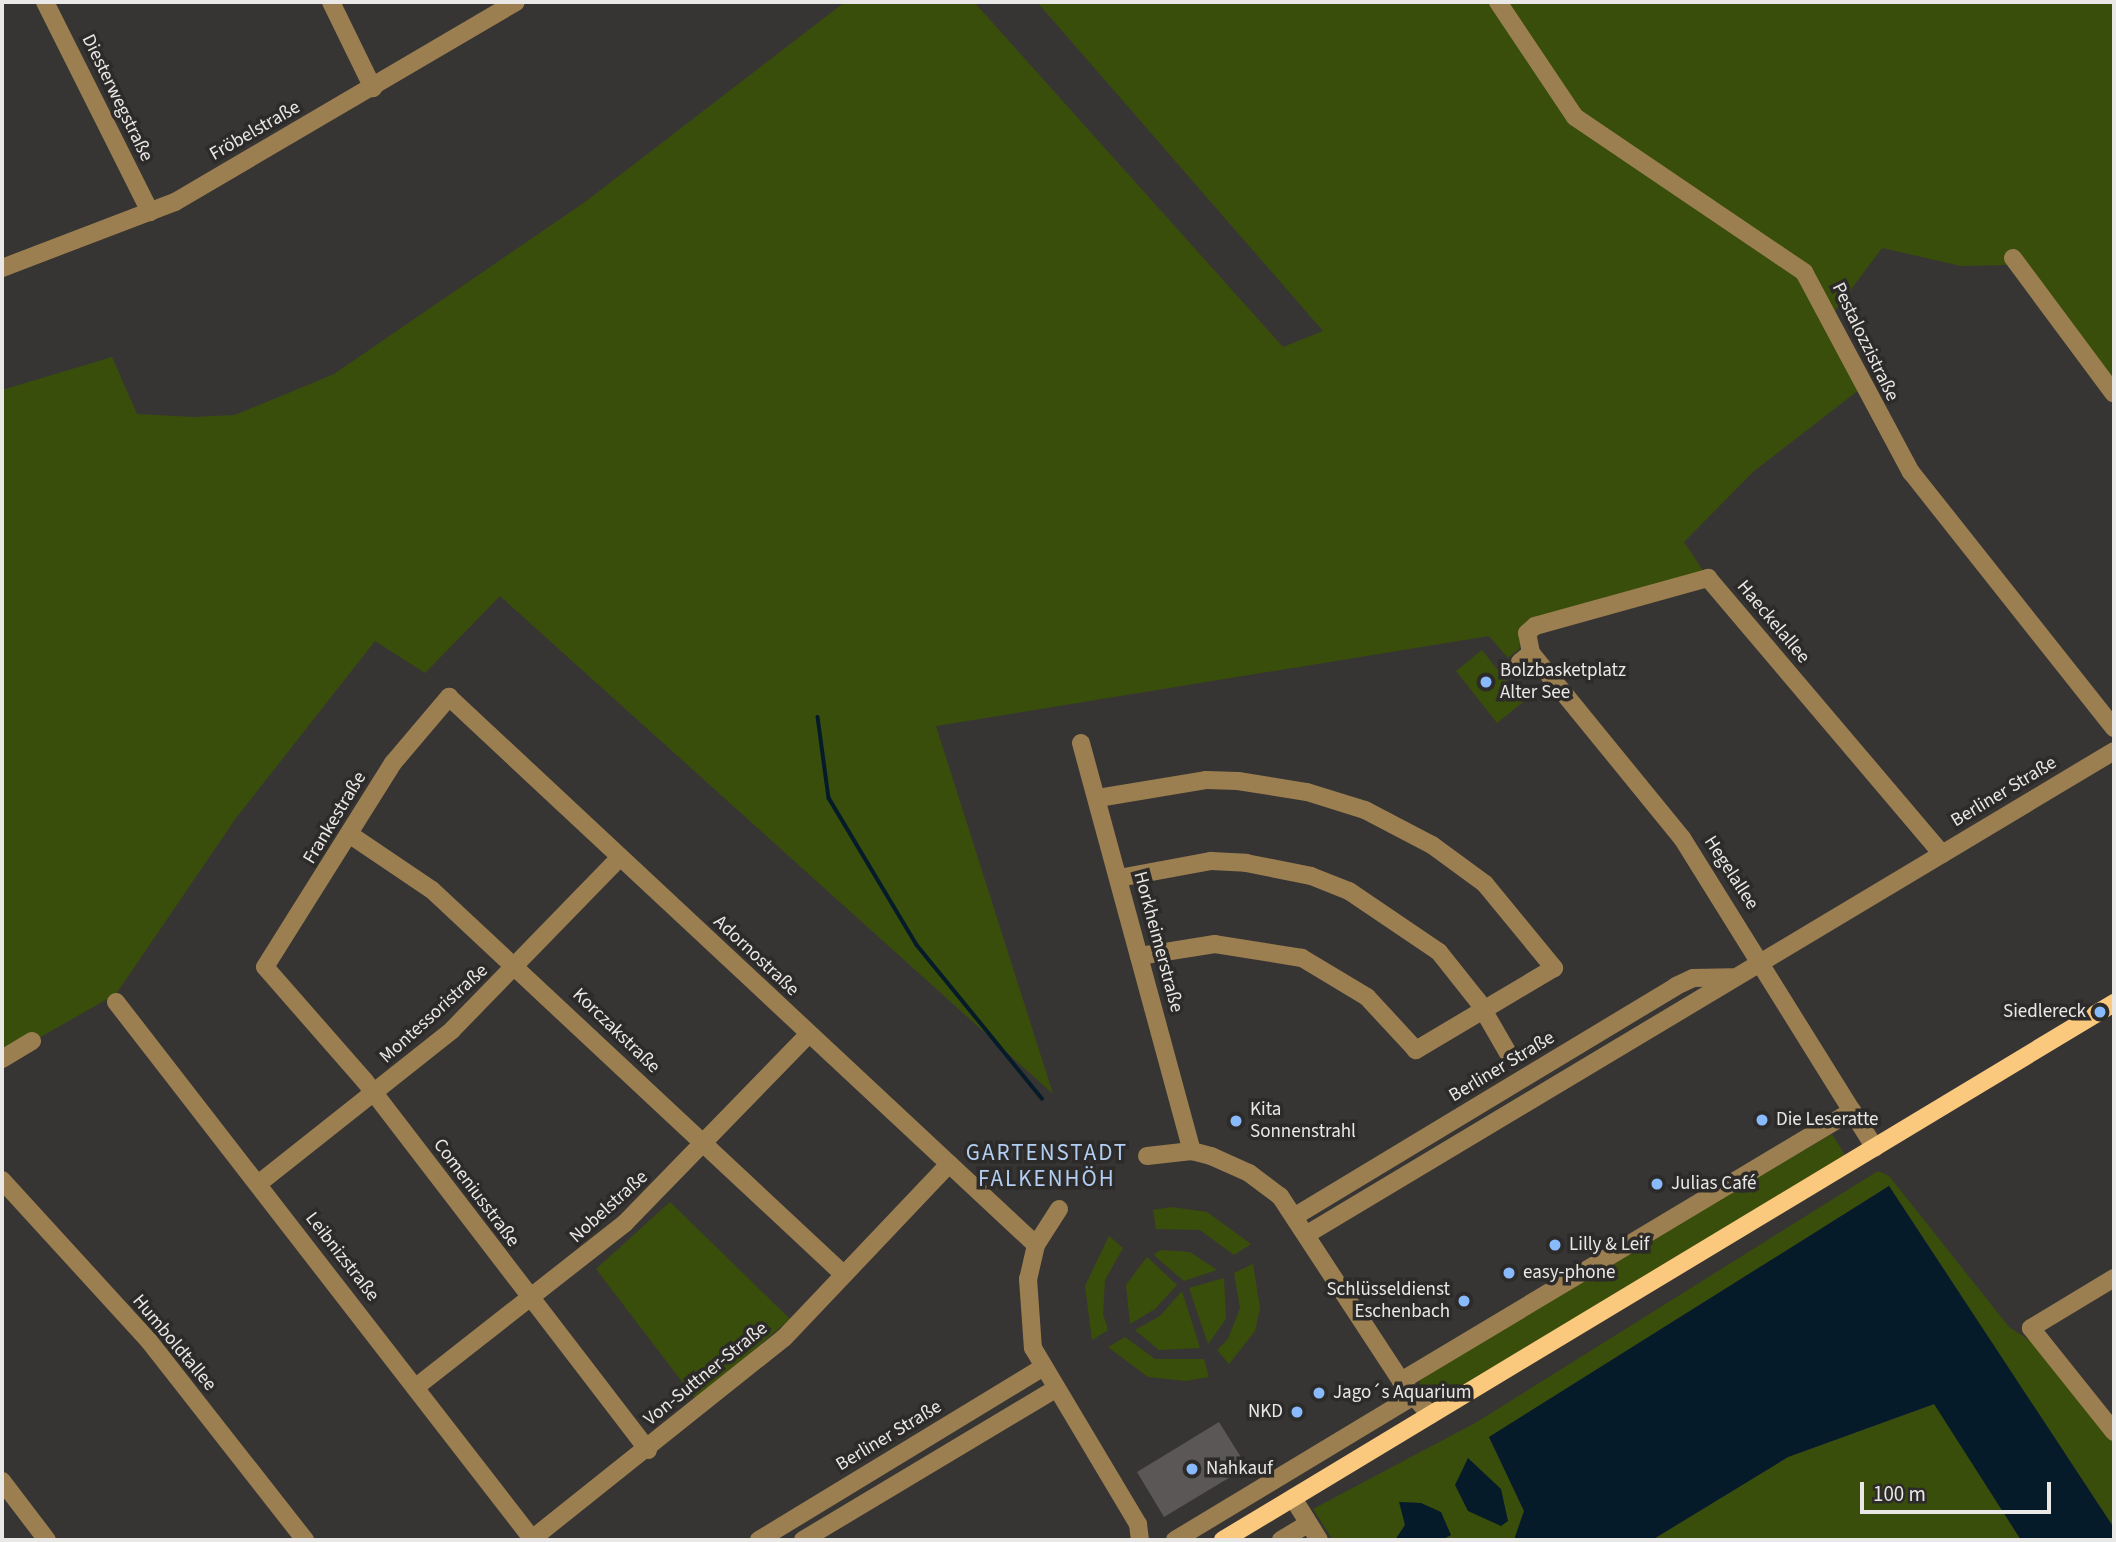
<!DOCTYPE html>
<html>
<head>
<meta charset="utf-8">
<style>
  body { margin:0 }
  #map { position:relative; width:2116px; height:1542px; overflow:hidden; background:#373533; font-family:"Source Sans 3",sans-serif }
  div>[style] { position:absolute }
  .green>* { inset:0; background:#3a4e0b }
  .water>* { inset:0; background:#061b2a }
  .stream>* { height:3.5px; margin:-1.75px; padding:0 1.75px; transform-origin:1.75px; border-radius:1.75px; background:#061b2a }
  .building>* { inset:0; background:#5a5756 }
  .minor>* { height:18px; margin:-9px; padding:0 9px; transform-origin:9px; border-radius:9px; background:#9c7f51 }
  .major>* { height:18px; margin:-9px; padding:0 9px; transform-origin:9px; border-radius:9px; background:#fac97e }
  .dots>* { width:19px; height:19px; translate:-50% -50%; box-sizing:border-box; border:4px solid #2d2b29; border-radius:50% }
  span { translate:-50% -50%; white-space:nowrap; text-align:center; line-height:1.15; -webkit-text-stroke:7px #2d2b29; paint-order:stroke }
  .street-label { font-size:19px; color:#e9e8e7 }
  .poi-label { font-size:19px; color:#e9e8e7 }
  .left { translate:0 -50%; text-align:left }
  .right { translate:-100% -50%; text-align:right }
  .quarter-label { font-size:23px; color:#b2cef3; letter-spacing:2px }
  .frame { position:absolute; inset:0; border:4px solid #e9e8e7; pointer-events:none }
  .scale { position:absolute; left:1860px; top:1482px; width:191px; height:32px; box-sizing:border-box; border:4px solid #e9e8e7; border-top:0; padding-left:9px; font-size:21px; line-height:24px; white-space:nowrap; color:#e9e8e7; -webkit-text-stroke:5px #2d2b29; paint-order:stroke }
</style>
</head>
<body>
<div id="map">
  <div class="green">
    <div style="clip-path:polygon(845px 2px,974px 2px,1283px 347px,1323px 331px,1037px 2px,2114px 2px,2114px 394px,2008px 265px,1961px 266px,1882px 248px,1831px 316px,1864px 386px,1754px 471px,1684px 542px,1708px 578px,1523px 626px,1519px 649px,1508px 658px,1489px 636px,936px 726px,1053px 1094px,500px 596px,425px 673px,375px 641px,236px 818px,116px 994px,2px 1059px,2px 390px,112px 357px,137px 414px,194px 417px,235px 415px,334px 374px,585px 202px)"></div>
    <div style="clip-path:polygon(1482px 650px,1523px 702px,1497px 723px,1456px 671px)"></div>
    <div style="clip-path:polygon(1832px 1134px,1845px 1155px,1437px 1402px,1420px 1390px,1420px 1375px)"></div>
    <div style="clip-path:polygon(1878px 1171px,1889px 1176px,2009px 1327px,2032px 1342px,2114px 1442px,2114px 1528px,1889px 1186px,1489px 1437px,1524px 1511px,1514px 1540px,1442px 1540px,1451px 1535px,1421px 1503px,1400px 1502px,1405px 1525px,1395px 1540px,1333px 1540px,1313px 1509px,1477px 1422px)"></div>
    <div style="clip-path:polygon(670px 1202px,790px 1319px,696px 1400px,596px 1269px)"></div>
    <div style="clip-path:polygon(1171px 1207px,1207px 1212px,1251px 1244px,1234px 1255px,1200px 1230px,1156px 1229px,1153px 1210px)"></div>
    <div style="clip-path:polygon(1109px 1236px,1123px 1248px,1105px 1280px,1103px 1314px,1108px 1330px,1092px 1340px,1085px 1286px)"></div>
    <div style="clip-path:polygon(1161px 1250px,1190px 1252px,1217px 1270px,1184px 1281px,1157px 1258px,1154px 1254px)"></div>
    <div style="clip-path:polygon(1147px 1257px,1177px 1285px,1155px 1309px,1130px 1324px,1126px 1285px)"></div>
    <div style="clip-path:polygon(1253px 1264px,1260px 1308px,1255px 1331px,1229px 1364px,1217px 1350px,1228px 1339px,1240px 1308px,1234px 1273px)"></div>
    <div style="clip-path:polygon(1224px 1278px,1226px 1319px,1208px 1344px,1189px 1288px)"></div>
    <div style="clip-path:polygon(1182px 1291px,1200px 1348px,1159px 1350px,1135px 1330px,1160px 1316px)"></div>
    <div style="clip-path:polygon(1125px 1337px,1155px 1359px,1204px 1359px,1209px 1377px,1186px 1381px,1148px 1377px,1108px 1347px)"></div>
    <div style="clip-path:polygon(1935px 1404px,2021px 1540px,1652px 1540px,1788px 1457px)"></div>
  </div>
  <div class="water">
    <div style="clip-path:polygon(1889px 1186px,2114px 1528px,2114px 1540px,2021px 1540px,1934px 1404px,1788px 1457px,1652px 1540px,1514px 1540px,1524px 1511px,1489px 1437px)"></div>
    <div style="clip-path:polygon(1468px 1458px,1501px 1489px,1508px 1521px,1501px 1526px,1468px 1511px,1455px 1485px)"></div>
    <div style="clip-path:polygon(1399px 1502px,1421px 1503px,1441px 1512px,1451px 1535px,1442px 1540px,1395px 1540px,1405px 1525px)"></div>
  </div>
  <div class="stream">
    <div style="left:818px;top:717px;width:82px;rotate:82.3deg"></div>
    <div style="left:829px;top:798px;width:171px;rotate:59.1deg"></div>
    <div style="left:917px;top:945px;width:198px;rotate:50.8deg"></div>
  </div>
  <div class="building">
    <div style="clip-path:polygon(1219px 1422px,1247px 1467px,1164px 1517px,1137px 1472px)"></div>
  </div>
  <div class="minor">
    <div style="left:45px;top:2px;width:235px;rotate:63.4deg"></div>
    <div style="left:331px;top:2px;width:96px;rotate:64deg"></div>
    <div style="left:1498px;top:2px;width:138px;rotate:56.2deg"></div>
    <div style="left:1575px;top:117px;width:277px;rotate:34.1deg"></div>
    <div style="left:1804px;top:272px;width:227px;rotate:61.9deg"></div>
    <div style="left:1911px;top:472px;width:327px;rotate:51.6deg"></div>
    <div style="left:2013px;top:258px;width:169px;rotate:53.4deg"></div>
    <div style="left:2px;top:268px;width:185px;rotate:-20.9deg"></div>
    <div style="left:175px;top:202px;width:395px;rotate:-30.4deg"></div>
    <div style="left:1531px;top:653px;width:20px;rotate:-101deg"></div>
    <div style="left:1527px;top:633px;width:11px;rotate:-41deg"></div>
    <div style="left:1535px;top:626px;width:180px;rotate:-15.5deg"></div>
    <div style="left:1708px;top:578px;width:362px;rotate:49.7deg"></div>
    <div style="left:1520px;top:662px;width:14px;rotate:-39deg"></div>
    <div style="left:1531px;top:653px;width:239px;rotate:50.8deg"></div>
    <div style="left:1682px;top:838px;width:365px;rotate:58.1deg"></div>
    <div style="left:1081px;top:743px;width:423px;rotate:74.8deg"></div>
    <div style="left:1098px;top:798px;width:109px;rotate:-9.5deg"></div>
    <div style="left:1206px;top:780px;width:32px;rotate:2deg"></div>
    <div style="left:1238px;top:781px;width:70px;rotate:9.1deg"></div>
    <div style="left:1307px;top:792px;width:61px;rotate:17.2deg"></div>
    <div style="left:1365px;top:810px;width:76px;rotate:27.6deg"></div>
    <div style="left:1432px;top:845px;width:66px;rotate:36.3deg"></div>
    <div style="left:1485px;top:884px;width:109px;rotate:50.6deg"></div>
    <div style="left:1554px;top:968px;width:161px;rotate:149.3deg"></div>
    <div style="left:1416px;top:1050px;width:72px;rotate:-132.8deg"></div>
    <div style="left:1367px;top:997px;width:76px;rotate:-149deg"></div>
    <div style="left:1302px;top:958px;width:88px;rotate:-170.9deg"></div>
    <div style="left:1215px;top:944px;width:77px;rotate:171deg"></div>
    <div style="left:349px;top:834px;width:100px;rotate:34deg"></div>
    <div style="left:432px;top:890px;width:562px;rotate:43.05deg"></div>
    <div style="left:1119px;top:878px;width:94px;rotate:-10.5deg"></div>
    <div style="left:1211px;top:861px;width:35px;rotate:3deg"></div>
    <div style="left:1246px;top:863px;width:66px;rotate:11.3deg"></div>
    <div style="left:1311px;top:876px;width:41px;rotate:21.5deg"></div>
    <div style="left:1349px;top:891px;width:109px;rotate:34.1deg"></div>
    <div style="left:1439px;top:952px;width:63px;rotate:51.5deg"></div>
    <div style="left:1478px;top:1001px;width:60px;rotate:60deg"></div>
    <div style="left:116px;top:1002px;width:681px;rotate:52.22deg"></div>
    <div style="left:2px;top:1059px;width:35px;rotate:-31deg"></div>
    <div style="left:1147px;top:1156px;width:45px;rotate:-6.3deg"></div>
    <div style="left:1192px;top:1151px;width:20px;rotate:15deg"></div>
    <div style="left:1211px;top:1156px;width:42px;rotate:24.1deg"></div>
    <div style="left:1249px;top:1173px;width:39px;rotate:37deg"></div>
    <div style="left:1280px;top:1196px;width:221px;rotate:56.8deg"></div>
    <div style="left:1401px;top:1381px;width:45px;rotate:49.5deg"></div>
    <div style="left:2px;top:1180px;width:218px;rotate:47.6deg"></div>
    <div style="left:149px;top:1341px;width:253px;rotate:51.9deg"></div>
    <div style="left:258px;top:1184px;width:248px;rotate:-38.4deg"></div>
    <div style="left:452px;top:1030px;width:241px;rotate:-45.8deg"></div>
    <div style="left:1059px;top:1209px;width:43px;rotate:122.6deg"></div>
    <div style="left:1036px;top:1245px;width:35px;rotate:103deg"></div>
    <div style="left:1028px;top:1279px;width:69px;rotate:85.9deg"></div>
    <div style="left:1033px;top:1348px;width:205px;rotate:59.2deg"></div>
    <div style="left:1138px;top:1524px;width:16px;rotate:83deg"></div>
    <div style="left:1297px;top:1215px;width:443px;rotate:-31.1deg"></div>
    <div style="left:1676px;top:986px;width:19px;rotate:-25deg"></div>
    <div style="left:1693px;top:978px;width:39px;rotate:-1deg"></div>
    <div style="left:1309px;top:1233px;width:938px;rotate:-30.91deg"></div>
    <div style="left:2114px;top:1278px;width:97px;rotate:148.9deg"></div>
    <div style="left:2031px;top:1328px;width:133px;rotate:51.4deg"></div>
    <div style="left:1401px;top:1381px;width:526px;rotate:-30.91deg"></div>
    <div style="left:416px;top:1387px;width:266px;rotate:-38.1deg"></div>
    <div style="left:625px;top:1223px;width:264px;rotate:-45.8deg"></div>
    <div style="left:648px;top:1450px;width:466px;rotate:-127.5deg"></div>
    <div style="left:364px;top:1080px;width:150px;rotate:-131.2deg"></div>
    <div style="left:265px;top:967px;width:241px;rotate:-57.9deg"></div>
    <div style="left:393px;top:763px;width:87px;rotate:-49.7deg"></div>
    <div style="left:449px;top:697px;width:803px;rotate:43.03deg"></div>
    <div style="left:2px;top:1481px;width:74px;rotate:52.7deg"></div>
    <div style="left:1293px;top:1498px;width:49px;rotate:58.2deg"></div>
    <div style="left:532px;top:1539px;width:322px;rotate:-38.6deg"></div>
    <div style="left:784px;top:1338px;width:240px;rotate:-46.5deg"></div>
    <div style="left:759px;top:1540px;width:331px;rotate:-31.3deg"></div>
    <div style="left:803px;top:1540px;width:294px;rotate:-30.9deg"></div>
    <div style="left:1175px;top:1540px;width:280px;rotate:-31.1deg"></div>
    <div style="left:1281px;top:1540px;width:31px;rotate:-31deg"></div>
  </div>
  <div class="major">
    <div style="left:1223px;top:1540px;width:1040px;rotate:-31.08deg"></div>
  </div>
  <div class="dots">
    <div style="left:1486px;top:682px;background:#89bafc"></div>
    <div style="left:2100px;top:1012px;background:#89bafc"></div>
    <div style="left:1762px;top:1120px;background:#89bafc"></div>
    <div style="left:1236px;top:1121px;background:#89bafc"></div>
    <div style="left:1657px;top:1184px;background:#89bafc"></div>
    <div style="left:1555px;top:1245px;background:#89bafc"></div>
    <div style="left:1509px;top:1273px;background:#89bafc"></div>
    <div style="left:1464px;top:1301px;background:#89bafc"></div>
    <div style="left:1319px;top:1393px;background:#89bafc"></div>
    <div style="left:1297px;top:1412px;background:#89bafc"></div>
    <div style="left:1192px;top:1469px;background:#89bafc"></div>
  </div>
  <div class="street-label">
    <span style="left:117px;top:98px;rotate:64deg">Diesterwegstraße</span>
    <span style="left:255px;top:131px;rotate:-30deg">Fröbelstraße</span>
    <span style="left:1865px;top:342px;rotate:64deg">Pestalozzistraße</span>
    <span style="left:1773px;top:622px;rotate:50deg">Haeckelallee</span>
    <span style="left:2004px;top:792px;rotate:-31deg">Berliner Straße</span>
    <span style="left:335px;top:818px;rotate:-59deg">Frankestraße</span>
    <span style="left:1731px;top:873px;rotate:57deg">Hegelallee</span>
    <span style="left:1158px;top:942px;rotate:75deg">Horkheimerstraße</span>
    <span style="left:756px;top:956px;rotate:43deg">Adornostraße</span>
    <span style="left:434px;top:1014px;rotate:-42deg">Montessoristraße</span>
    <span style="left:616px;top:1031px;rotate:44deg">Korczakstraße</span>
    <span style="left:1502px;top:1067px;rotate:-31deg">Berliner Straße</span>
    <span style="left:476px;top:1193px;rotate:53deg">Comeniusstraße</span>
    <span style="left:609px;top:1207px;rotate:-42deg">Nobelstraße</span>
    <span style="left:342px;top:1257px;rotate:52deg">Leibnizstraße</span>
    <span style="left:174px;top:1343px;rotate:50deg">Humboldtallee</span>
    <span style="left:706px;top:1374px;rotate:-39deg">Von-Suttner-Straße</span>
    <span style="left:889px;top:1436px;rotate:-31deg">Berliner Straße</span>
  </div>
  <div class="poi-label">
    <span class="left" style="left:1500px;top:682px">Bolzbasketplatz<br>Alter See</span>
    <span class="right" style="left:2086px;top:1012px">Siedlereck</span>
    <span class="left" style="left:1250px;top:1121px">Kita<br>Sonnenstrahl</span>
    <span class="left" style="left:1776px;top:1120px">Die Leseratte</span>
    <span class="left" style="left:1671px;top:1184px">Julias Café</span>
    <span class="left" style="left:1569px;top:1245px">Lilly &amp; Leif</span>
    <span class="left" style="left:1523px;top:1273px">easy-phone</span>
    <span class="right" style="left:1450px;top:1301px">Schlüsseldienst<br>Eschenbach</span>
    <span class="left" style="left:1333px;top:1393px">Jago´s Aquarium</span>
    <span class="right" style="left:1283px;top:1412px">NKD</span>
    <span class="left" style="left:1206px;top:1469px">Nahkauf</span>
  </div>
  <div class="quarter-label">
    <span style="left:1047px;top:1166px">GARTENSTADT<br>FALKENHÖH</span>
  </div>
  <div class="frame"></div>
  <div class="scale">100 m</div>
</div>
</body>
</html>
